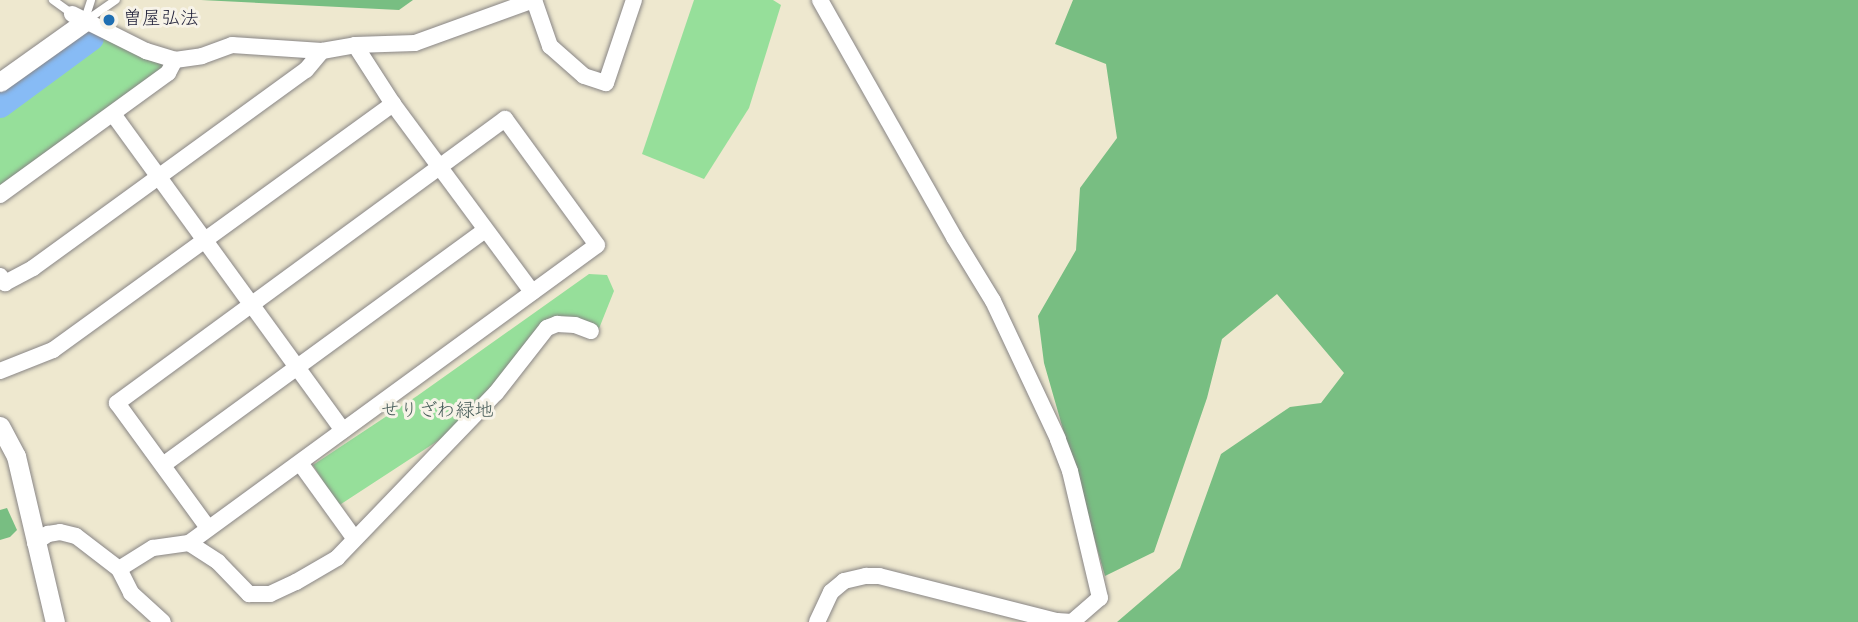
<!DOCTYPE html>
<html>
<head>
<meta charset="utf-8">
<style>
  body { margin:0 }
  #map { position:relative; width:1858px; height:622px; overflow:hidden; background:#eee8cf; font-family:Kalam,"Klee One",sans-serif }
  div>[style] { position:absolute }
  .green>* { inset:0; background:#96df9a }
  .forest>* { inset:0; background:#78be82 }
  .river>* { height:26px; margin:-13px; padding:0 13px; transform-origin:13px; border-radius:13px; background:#87bbf5 }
  .roads { filter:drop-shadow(0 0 2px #888585) drop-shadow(0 0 2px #888585) }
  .service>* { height:8px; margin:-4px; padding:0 4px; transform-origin:4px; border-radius:4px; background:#fff }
  .minor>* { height:16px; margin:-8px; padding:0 8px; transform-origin:8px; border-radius:8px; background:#fff }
  .tertiary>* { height:19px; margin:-9.5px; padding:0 9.5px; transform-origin:9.5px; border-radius:9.5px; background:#fff }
  .dots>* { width:19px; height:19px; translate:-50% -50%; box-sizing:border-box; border:4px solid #f7f3e8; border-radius:50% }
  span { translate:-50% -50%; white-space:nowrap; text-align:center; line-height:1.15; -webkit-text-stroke:6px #f7f3e8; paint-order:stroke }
  .poi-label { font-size:19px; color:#22223b }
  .left { translate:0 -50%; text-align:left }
  .park-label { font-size:19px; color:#455b58 }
</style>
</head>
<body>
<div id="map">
  <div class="green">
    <div style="clip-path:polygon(694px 0,773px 0,781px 5px,749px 108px,704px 179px,642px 154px)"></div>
    <div style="clip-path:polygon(102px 38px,149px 58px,166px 61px,166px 69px,0 192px,0 111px)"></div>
    <div style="clip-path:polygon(589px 274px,607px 275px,614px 291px,598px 331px,560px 321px,456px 429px,338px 506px,313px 465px,417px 396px)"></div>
  </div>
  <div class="forest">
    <div style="clip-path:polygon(201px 0,413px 0,399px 10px)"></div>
    <div style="clip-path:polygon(1073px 0,1858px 0,1858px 622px,1117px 622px,1180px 568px,1221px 454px,1290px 407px,1321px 403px,1344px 373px,1277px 294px,1222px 339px,1207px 398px,1154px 552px,1105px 576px,1044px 363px,1038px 316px,1076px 250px,1080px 188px,1117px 138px,1106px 64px,1055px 44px)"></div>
    <div style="clip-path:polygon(7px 508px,17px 530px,10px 537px,0 540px,0 510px)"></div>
  </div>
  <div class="river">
    <div style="left:0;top:105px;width:113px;rotate:-36.4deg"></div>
  </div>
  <div class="roads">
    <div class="service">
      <div style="left:53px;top:0;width:24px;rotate:36deg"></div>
      <div style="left:87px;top:20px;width:35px;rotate:-35deg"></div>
      <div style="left:84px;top:22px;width:23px;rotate:-72deg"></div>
    </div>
    <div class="minor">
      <div style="left:534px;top:0;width:49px;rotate:70.8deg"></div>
      <div style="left:550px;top:46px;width:45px;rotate:41.4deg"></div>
      <div style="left:584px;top:76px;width:23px;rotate:18deg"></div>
      <div style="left:606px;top:83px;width:88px;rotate:-71.4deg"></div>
      <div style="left:72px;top:14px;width:83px;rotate:26.6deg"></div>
      <div style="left:146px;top:51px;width:30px;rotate:17deg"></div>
      <div style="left:175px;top:60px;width:27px;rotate:-8deg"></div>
      <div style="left:202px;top:56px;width:32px;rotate:-20deg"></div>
      <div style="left:232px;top:45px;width:90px;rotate:3.8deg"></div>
      <div style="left:322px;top:51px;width:34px;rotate:-10deg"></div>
      <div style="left:355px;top:45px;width:60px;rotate:-1.9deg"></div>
      <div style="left:415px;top:43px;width:127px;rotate:-19.9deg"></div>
      <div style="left:355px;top:45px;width:70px;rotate:57.2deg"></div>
      <div style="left:393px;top:104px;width:234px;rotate:53.5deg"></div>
      <div style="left:113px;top:114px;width:391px;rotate:54deg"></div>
      <div style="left:0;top:195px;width:208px;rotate:-36deg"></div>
      <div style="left:168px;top:73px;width:15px;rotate:-62deg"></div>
      <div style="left:0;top:276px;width:9px;rotate:54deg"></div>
      <div style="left:5px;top:283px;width:32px;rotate:-28deg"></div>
      <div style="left:33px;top:268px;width:337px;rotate:-36deg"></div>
      <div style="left:306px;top:70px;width:25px;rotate:-50deg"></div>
      <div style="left:0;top:371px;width:57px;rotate:-21.6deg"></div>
      <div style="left:53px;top:350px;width:420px;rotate:-35.9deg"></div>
      <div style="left:300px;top:463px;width:92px;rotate:54.2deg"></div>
      <div style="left:163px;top:465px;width:399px;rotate:-36.1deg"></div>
      <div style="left:35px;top:543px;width:16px;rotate:-35deg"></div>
      <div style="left:48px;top:534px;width:12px;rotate:-9deg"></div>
      <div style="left:60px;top:532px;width:16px;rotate:14deg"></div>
      <div style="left:76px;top:536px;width:54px;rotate:37.5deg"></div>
      <div style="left:119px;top:569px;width:27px;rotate:63deg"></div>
      <div style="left:131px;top:593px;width:43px;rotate:42.2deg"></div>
      <div style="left:189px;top:543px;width:505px;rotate:-36.14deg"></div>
      <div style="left:597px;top:245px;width:156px;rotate:-126.1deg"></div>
      <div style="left:505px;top:119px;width:481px;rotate:143.8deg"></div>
      <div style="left:117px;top:403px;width:155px;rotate:53.9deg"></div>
      <div style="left:119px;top:569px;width:40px;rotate:-32deg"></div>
      <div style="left:153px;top:548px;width:36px;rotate:-8deg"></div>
      <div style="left:189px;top:543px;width:35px;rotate:33deg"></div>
      <div style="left:218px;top:562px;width:45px;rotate:45.9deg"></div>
      <div style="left:249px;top:594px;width:21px"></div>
      <div style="left:270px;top:594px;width:29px;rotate:-25deg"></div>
      <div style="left:296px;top:582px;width:48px;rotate:-30.3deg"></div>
      <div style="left:337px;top:558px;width:229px;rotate:-46.1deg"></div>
      <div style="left:496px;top:393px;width:83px;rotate:-51.9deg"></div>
      <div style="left:547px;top:328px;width:11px;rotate:-22deg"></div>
      <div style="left:557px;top:324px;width:18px;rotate:3deg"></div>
      <div style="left:575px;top:325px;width:17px;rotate:21deg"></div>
      <div style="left:817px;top:622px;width:33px;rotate:-65deg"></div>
      <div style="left:831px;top:592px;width:17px;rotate:-40deg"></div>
      <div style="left:844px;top:581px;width:23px;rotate:-13deg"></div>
      <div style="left:866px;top:576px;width:13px"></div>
      <div style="left:879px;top:576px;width:184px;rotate:14.2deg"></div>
      <div style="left:1057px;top:621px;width:15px;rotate:4deg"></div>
      <div style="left:1072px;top:622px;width:37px;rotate:-41deg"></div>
      <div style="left:1100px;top:598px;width:130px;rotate:-103.3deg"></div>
      <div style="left:1070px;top:471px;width:34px;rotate:-111deg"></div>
      <div style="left:1058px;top:439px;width:153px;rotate:-115.2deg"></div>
      <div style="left:993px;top:301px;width:75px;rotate:-121.4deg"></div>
      <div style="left:954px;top:237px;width:272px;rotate:-119.5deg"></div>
    </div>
    <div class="tertiary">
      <div style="left:0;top:82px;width:103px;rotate:-35.5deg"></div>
      <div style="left:0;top:426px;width:34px;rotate:62deg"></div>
      <div style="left:16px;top:456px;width:171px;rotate:76.8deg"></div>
    </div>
  </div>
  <div class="dots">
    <div style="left:109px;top:20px;background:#1f6fb2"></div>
  </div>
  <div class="poi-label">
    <span class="left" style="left:123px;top:20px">曽屋弘法</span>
  </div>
  <div class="park-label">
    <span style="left:437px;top:412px">せりざわ緑地</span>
  </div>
</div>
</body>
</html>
